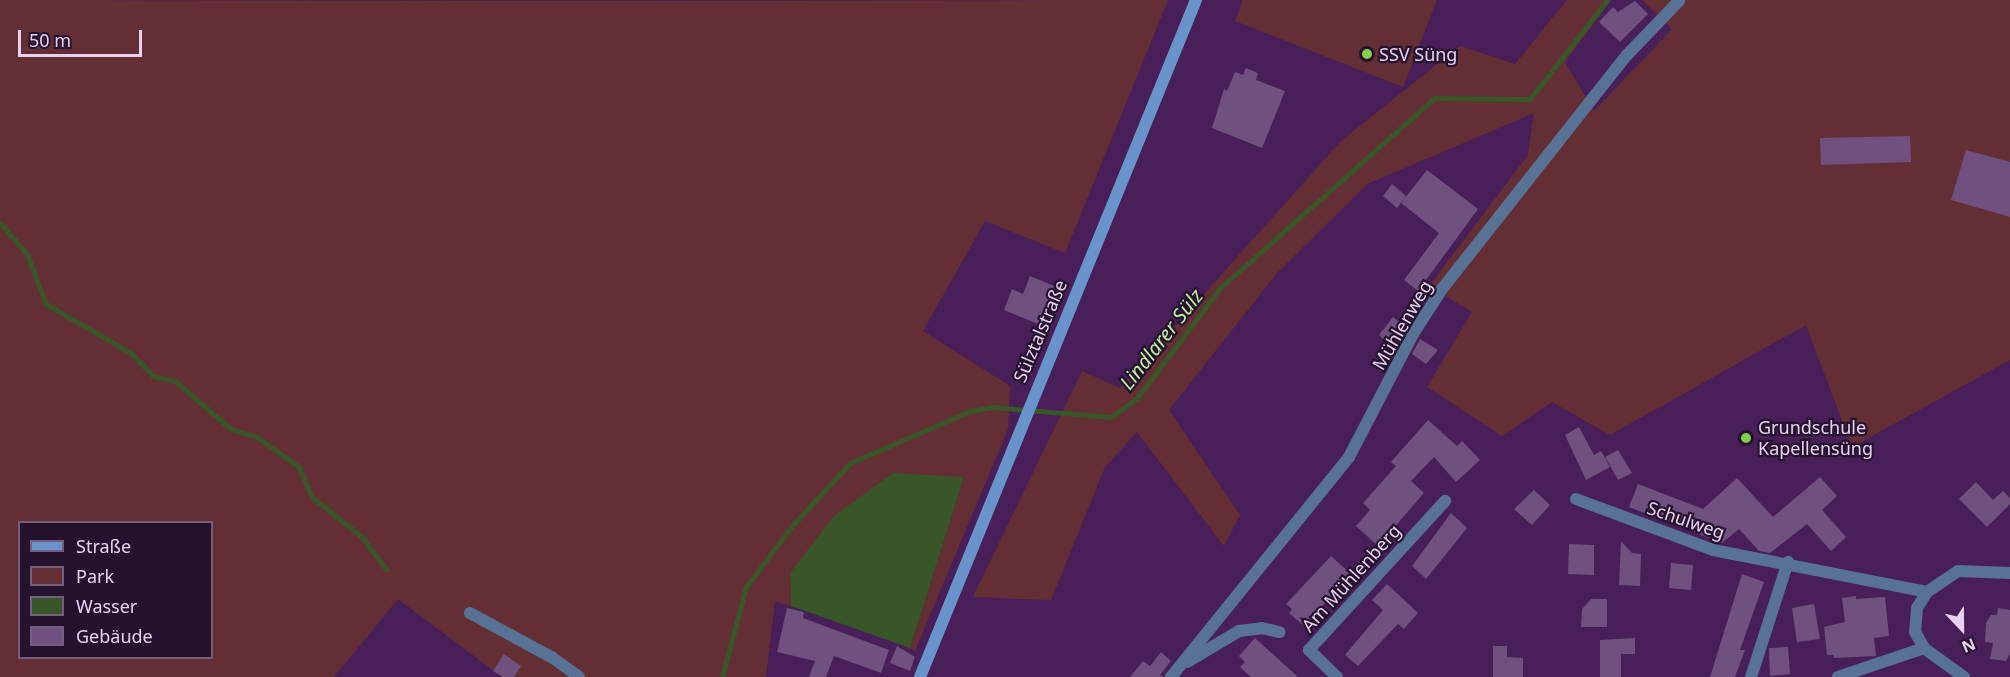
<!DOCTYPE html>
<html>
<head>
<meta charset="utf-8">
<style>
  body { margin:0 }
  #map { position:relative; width:2010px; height:677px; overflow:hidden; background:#481f58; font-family:"Noto Sans",sans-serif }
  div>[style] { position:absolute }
  .green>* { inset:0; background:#642f34 }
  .water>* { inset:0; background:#385627 }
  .stream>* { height:5px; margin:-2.5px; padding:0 2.5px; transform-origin:2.5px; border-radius:2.5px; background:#385627 }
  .building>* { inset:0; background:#70507e }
  .street>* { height:12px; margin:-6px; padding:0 6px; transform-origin:6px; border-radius:6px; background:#577295 }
  .secondary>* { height:12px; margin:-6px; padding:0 6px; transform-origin:6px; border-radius:6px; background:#6994cb }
  .dots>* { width:16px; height:16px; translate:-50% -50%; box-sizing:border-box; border:3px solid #25132d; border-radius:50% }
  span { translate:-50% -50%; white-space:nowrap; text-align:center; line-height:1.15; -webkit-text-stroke:4.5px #25132d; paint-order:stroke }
  .poi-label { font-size:18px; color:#e9d1f4 }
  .left { translate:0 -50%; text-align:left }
  .street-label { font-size:18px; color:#e9d1f4 }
  .water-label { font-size:20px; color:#bff0a6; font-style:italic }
  .legend { position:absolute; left:18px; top:521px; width:195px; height:138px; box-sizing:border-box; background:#25132d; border:2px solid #735f7d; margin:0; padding:8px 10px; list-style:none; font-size:18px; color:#e9d1f4 }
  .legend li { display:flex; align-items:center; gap:12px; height:30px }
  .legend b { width:30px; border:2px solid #735f7d }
  .north { position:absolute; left:1932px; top:599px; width:60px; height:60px; -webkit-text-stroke:4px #25132d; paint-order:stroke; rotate:158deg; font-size:16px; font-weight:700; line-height:24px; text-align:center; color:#e9d1f4 }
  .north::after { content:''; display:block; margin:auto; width:21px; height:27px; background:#e9d1f4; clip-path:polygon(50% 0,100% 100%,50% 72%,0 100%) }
  .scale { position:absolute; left:18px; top:30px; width:124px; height:27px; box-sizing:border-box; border:3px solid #e9d1f4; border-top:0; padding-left:8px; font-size:18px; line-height:21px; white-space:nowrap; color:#e9d1f4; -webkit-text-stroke:4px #25132d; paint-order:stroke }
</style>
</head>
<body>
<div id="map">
  <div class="green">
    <div style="clip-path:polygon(evenodd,0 0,675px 1px,1168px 0,1065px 253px,985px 221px,923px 331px,1010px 386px,1008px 429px,915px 651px,910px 648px,964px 477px,790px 573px,791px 606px,775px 601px,766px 677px,502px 677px,398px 599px,334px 677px,0 677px,0 0,20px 522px,212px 522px,212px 658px,20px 658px,20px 522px)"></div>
    <div style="clip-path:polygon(1243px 0,1437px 0,1403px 87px,1235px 21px)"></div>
    <div style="clip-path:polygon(1567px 0,1611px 0,1565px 62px,1594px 111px,1672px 29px,1642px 0,2010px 0,2010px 360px,1852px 447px,1806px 325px,1610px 435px,1552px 402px,1502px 436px,1427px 387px,1472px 312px,1429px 286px,1528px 155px,1534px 113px,1367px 184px,1277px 273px,1169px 410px,1240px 515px,1224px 546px,1137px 432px,1105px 467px,1051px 600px,973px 597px,1082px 371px,1120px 388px,1341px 141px,1460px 46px,1515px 64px)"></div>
  </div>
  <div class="water">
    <div style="clip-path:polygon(893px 473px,964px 477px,910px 648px,791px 606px,790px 573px,834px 516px)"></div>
  </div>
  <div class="stream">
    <div style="left:0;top:223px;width:41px;rotate:48.9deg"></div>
    <div style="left:27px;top:254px;width:53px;rotate:69.2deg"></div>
    <div style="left:46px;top:304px;width:98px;rotate:30deg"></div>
    <div style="left:131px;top:353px;width:32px;rotate:46deg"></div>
    <div style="left:153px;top:376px;width:23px;rotate:13deg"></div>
    <div style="left:175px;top:381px;width:74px;rotate:40.6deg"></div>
    <div style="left:231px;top:429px;width:27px;rotate:17deg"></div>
    <div style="left:257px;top:437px;width:52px;rotate:35.5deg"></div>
    <div style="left:299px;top:467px;width:33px;rotate:67deg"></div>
    <div style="left:312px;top:497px;width:64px;rotate:38.7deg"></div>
    <div style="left:362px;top:537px;width:40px;rotate:53deg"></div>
    <div style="left:722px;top:677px;width:93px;rotate:-75.1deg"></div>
    <div style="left:746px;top:587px;width:75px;rotate:-53.1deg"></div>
    <div style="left:791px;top:527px;width:87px;rotate:-47.3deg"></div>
    <div style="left:850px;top:463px;width:131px;rotate:-23.4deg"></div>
    <div style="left:970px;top:411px;width:22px;rotate:-10deg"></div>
    <div style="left:992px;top:407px;width:119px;rotate:4.8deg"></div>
    <div style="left:1111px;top:417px;width:32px;rotate:-36deg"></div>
    <div style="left:1137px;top:398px;width:136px;rotate:-53deg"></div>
    <div style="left:1219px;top:289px;width:288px;rotate:-41.6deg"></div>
    <div style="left:1434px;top:98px;width:96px;rotate:0.6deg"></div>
    <div style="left:1530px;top:99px;width:125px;rotate:-52.1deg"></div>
  </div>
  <div class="building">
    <div style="clip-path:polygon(1635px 1px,1648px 14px,1620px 42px,1599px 22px,1613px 7px,1618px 12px)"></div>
    <div style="clip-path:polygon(1246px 68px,1258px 73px,1256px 80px,1285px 91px,1262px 148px,1212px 128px,1224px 89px,1227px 91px,1235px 72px,1243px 75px)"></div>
    <div style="clip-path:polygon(1910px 136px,1911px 162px,1821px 165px,1820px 138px)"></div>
    <div style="clip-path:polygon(1966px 150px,2010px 162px,2010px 217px,1951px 200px)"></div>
    <div style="clip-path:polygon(1427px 170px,1478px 209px,1418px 291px,1404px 280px,1439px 233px,1401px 203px)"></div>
    <div style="clip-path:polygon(1392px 184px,1406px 196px,1397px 208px,1383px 196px)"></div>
    <div style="clip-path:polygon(1030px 276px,1054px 286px,1038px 324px,1004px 310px,1012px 289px,1023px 294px)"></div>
    <div style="clip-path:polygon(1393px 317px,1407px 328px,1399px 343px,1393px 339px,1389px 344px,1379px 335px)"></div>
    <div style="clip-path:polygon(1420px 339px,1438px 350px,1426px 364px,1412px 354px)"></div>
    <div style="clip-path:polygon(1428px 420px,1457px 446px,1462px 441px,1480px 460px,1456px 482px,1434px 457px,1411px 481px,1424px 493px,1378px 546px,1356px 526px,1370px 510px,1363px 503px,1396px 466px,1391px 462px)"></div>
    <div style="clip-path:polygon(1579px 427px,1594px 455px,1601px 451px,1610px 467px,1586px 480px,1565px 435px)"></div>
    <div style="clip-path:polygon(1618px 450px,1632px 473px,1618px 480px,1605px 457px)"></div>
    <div style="clip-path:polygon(1820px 477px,1837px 496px,1822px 510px,1846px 537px,1831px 551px,1807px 524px,1770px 553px,1759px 551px,1739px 529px,1722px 543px,1629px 507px,1638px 484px,1703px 509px,1737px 478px,1773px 517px)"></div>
    <div style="clip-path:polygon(1976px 482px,1993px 500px,2003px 491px,2010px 498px,2010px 504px,1987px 527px,1959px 499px)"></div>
    <div style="clip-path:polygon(1534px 490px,1550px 505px,1532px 525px,1514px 509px)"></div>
    <div style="clip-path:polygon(1451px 513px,1467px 528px,1426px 579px,1412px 566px)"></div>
    <div style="clip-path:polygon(1621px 541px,1632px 553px,1641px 554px,1640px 586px,1619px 585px)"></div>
    <div style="clip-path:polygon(1569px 544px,1594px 545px,1594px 575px,1568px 574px)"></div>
    <div style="clip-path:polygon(1331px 556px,1351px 574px,1304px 626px,1289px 613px,1292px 609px,1286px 604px)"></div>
    <div style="clip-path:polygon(1671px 563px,1693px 565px,1691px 590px,1669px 588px)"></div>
    <div style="clip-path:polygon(1742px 574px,1764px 582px,1740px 650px,1745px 650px,1735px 677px,1710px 677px)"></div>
    <div style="clip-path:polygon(1387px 584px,1418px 613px,1404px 629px,1398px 624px,1358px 666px,1345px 655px,1383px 610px,1372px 600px)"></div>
    <div style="clip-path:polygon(1856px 596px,1856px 599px,1885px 597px,1889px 636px,1874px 638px,1876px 656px,1834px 658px,1833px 655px,1827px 655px,1824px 627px,1845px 622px,1842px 598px)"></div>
    <div style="clip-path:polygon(1591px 599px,1607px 599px,1607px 627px,1581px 627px,1582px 609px)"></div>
    <div style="clip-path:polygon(1814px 604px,1820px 639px,1797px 642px,1792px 608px)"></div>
    <div style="clip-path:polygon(787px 608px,804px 612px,803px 618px,889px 650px,881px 673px,834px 656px,826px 677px,809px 677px,815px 661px,777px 652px)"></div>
    <div style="clip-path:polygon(1998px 608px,2010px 610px,2010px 654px,2006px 661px,1990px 659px,1993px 643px,1985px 642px,1986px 623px,1991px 615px,1997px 615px)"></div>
    <div style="clip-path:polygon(1255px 638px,1298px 677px,1251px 677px,1240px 667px,1245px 662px,1239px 656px)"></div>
    <div style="clip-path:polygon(1635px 638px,1635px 654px,1621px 654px,1621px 677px,1600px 677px,1600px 640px)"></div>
    <div style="clip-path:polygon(897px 646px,915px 657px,910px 671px,890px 663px)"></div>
    <div style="clip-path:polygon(1493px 646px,1507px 646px,1507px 657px,1523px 658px,1523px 677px,1493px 677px)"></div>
    <div style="clip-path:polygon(1788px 647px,1790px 674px,1770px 676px,1769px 648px)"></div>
    <div style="clip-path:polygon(1161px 652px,1171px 661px,1160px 675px,1163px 677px,1130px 677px,1143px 661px,1150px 666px)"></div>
    <div style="clip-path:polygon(504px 654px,521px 666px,514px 677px,503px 677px,493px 671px)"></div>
  </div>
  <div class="street">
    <div style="left:1576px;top:499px;width:146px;rotate:20.4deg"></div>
    <div style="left:1713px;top:550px;width:218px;rotate:11.1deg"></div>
    <div style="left:470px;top:613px;width:94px;rotate:28.5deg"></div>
    <div style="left:553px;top:658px;width:32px;rotate:36deg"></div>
    <div style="left:1187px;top:662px;width:61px;rotate:-30.8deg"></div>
    <div style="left:1239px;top:631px;width:23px;rotate:-7deg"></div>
    <div style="left:1262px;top:628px;width:18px;rotate:13deg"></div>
    <div style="left:1171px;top:677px;width:283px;rotate:-51deg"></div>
    <div style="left:1349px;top:457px;width:139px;rotate:-62.5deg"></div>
    <div style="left:1413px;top:334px;width:54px;rotate:-57.2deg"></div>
    <div style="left:1442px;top:289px;width:298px;rotate:-51.7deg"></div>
    <div style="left:1627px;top:55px;width:75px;rotate:-46.1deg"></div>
    <div style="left:1337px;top:677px;width:39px;rotate:-136deg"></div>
    <div style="left:1309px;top:650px;width:202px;rotate:-47.6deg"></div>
    <div style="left:1751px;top:677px;width:121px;rotate:-72.2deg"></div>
    <div style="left:1838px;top:677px;width:91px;rotate:-18.6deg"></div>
    <div style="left:1964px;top:677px;width:49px;rotate:-144.1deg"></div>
    <div style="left:1924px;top:648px;width:18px;rotate:-119deg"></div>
    <div style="left:1915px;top:632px;width:24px;rotate:-85deg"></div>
    <div style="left:1917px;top:608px;width:19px;rotate:-58deg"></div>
    <div style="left:1927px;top:592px;width:37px;rotate:-34deg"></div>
    <div style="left:1958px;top:571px;width:52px;rotate:2.2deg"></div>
  </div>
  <div class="secondary">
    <div style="left:920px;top:677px;width:731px;rotate:-67.82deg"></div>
  </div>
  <div class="dots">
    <div style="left:1367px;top:54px;background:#81d050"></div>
    <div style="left:1746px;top:438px;background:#81d050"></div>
  </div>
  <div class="poi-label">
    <span class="left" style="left:1379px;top:54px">SSV Süng</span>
    <span class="left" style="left:1758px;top:438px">Grundschule<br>Kapellensüng</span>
  </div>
  <div class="street-label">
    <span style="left:1402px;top:325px;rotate:-60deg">Mühlenweg</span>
    <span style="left:1040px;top:331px;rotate:-67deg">Sülztalstraße</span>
    <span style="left:1686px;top:520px;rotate:19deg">Schulweg</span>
    <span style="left:1351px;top:578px;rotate:-48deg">Am Mühlenberg</span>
  </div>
  <div class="water-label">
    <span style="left:1161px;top:339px;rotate:-52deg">Lindlarer Sülz</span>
  </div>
  <ul class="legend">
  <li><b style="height:8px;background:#6994cb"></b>Straße</li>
  <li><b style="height:16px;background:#642f34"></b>Park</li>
  <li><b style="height:16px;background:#385627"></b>Wasser</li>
  <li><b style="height:16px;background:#70507e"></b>Gebäude</li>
  </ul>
  <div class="north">N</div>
  <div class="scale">50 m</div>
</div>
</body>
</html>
